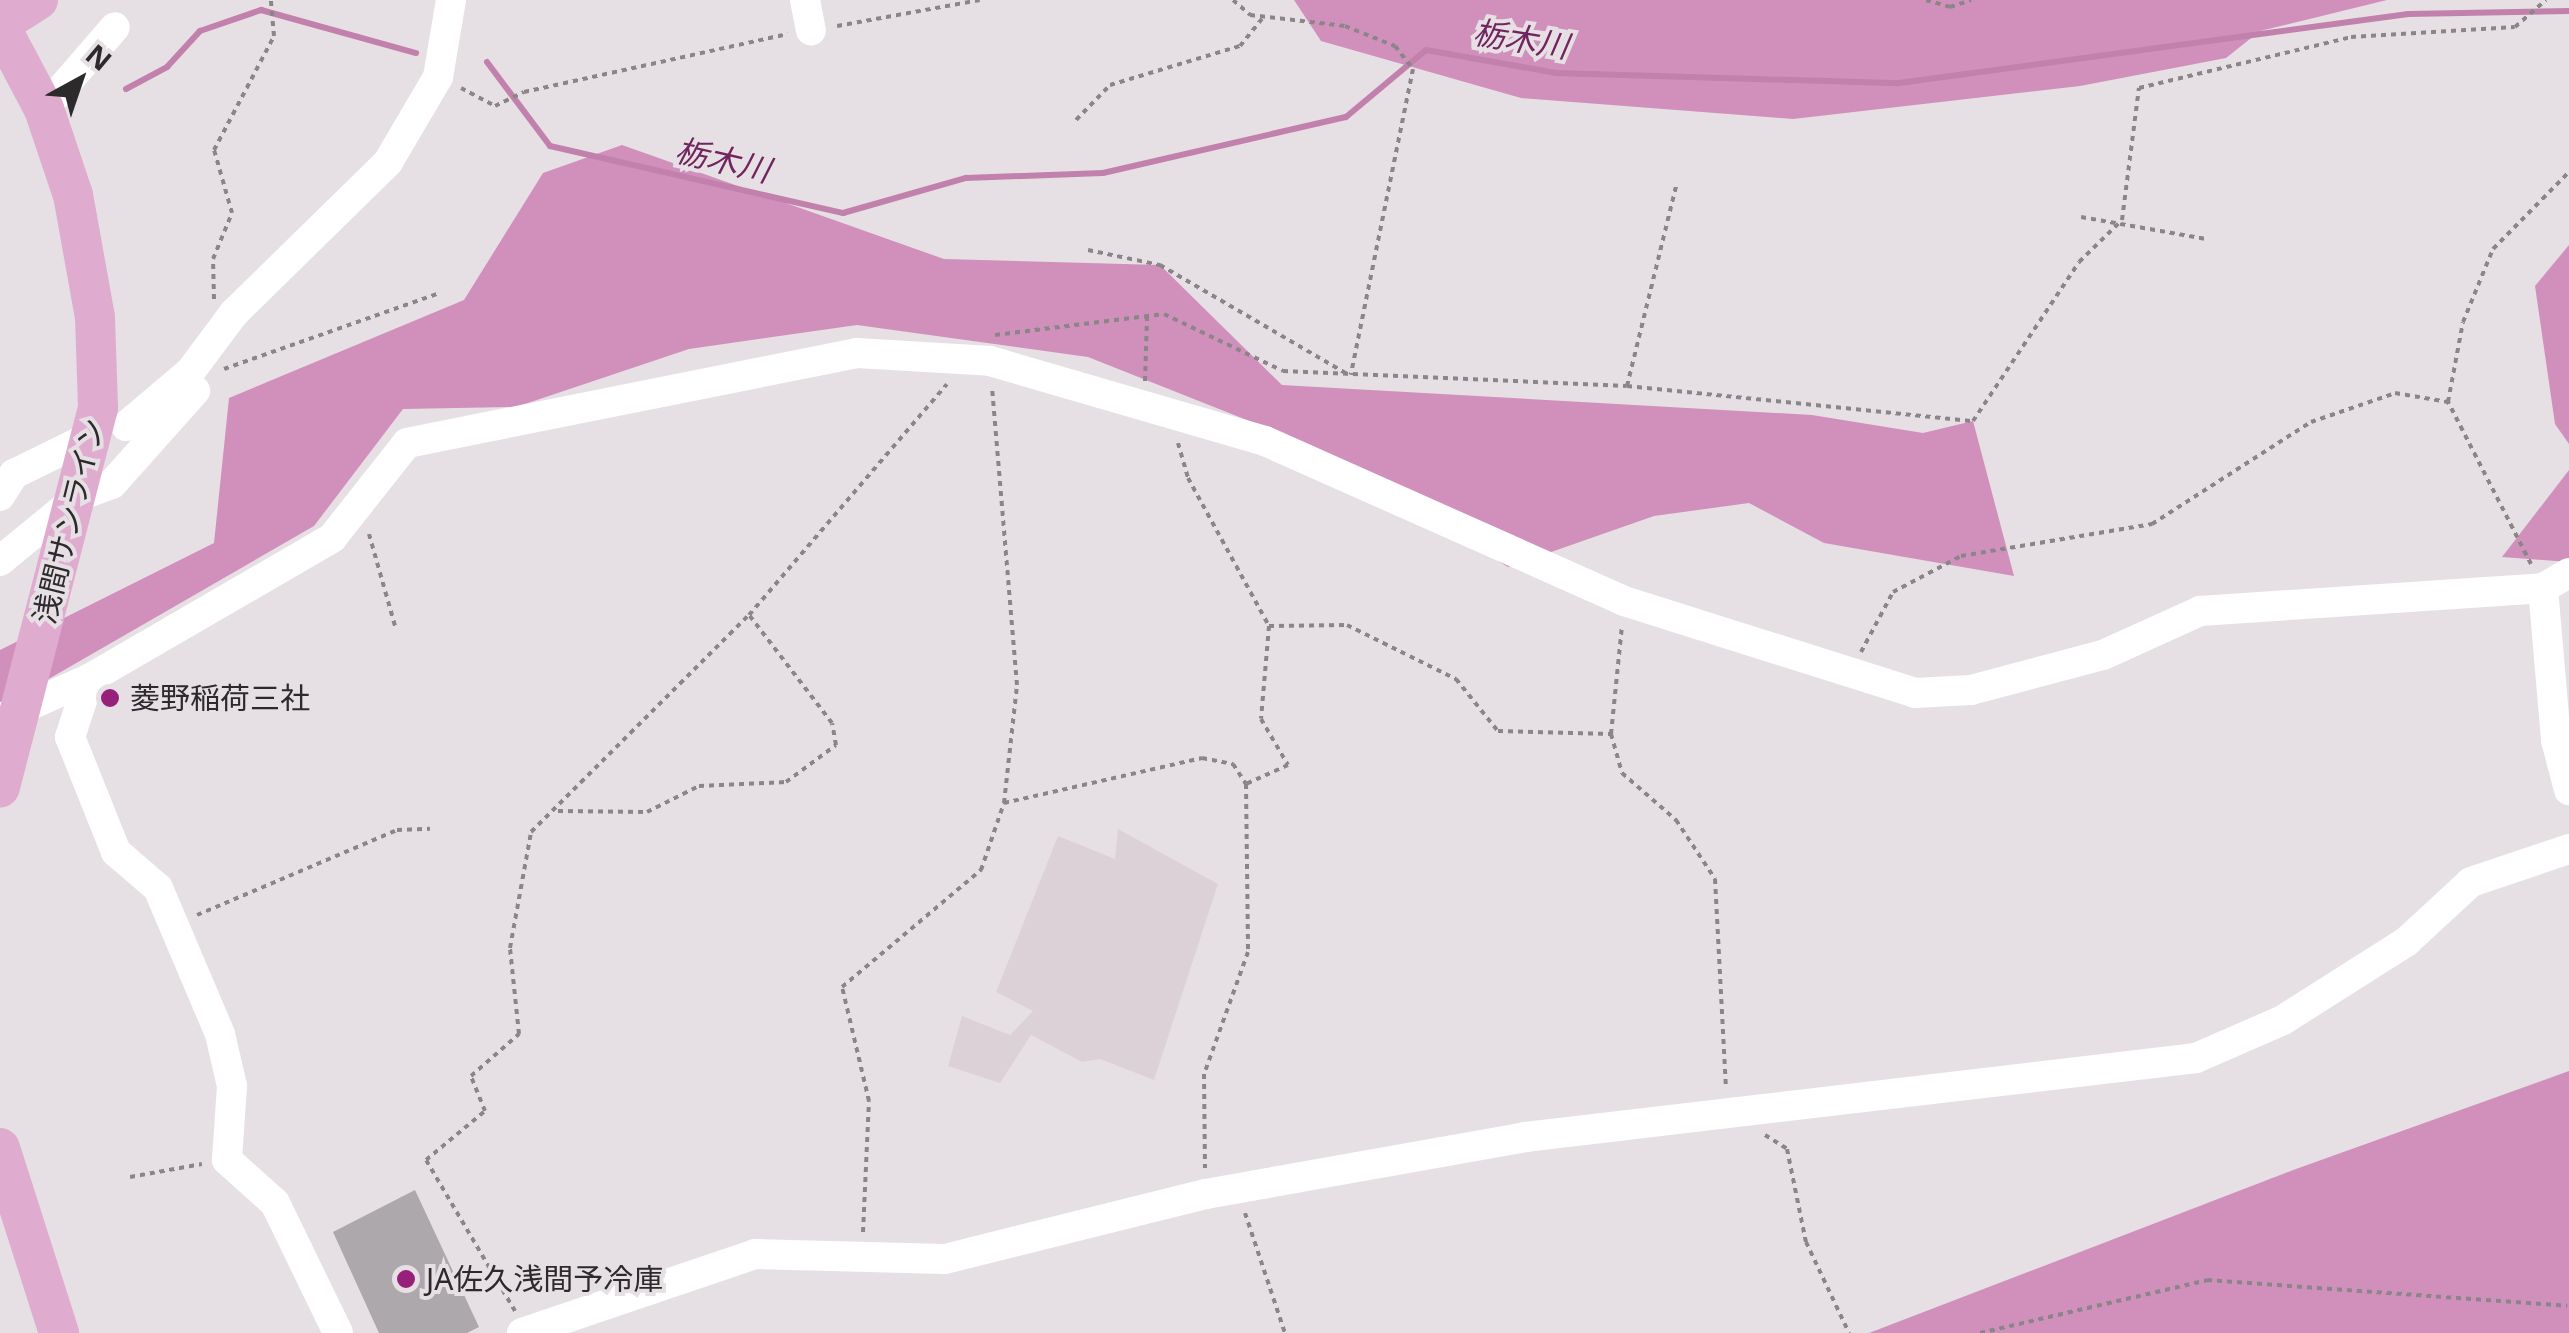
<!DOCTYPE html>
<html>
<head>
<meta charset="utf-8">
<style>
  body { margin:0 }
  #map { position:relative; width:2569px; height:1333px; overflow:hidden; background:#e6e0e4; font-family:"Noto Sans","Noto Sans JP",sans-serif }
  div>[style] { position:absolute }
  .built>* { inset:0; background:#ddd1d8 }
  .forest>* { inset:0; background:#d18fbc }
  .stream>* { height:6px; margin:-3px; padding:0 3px; transform-origin:3px; border-radius:3px; background:#c181ac }
  .building>* { inset:0; background:#ada8ab }
  .path>* { height:4px; margin-top:-2px; transform-origin:0; background:repeating-linear-gradient(90deg,#8a8688 0 5px,transparent 0 10px) }
  .minor>* { height:30px; margin:-15px; padding:0 15px; transform-origin:15px; border-radius:15px; background:#fff }
  .major>* { height:40px; margin:-20px; padding:0 20px; transform-origin:20px; border-radius:20px; background:#dfacd0 }
  .dots>* { width:28px; height:28px; translate:-50% -50%; box-sizing:border-box; border:5px solid #e6e0e4; border-radius:50% }
  span { translate:-50% -50%; white-space:nowrap; text-align:center; line-height:1.15; -webkit-text-stroke:8px #e6e0e4; paint-order:stroke }
  .street-label { font-size:30px; color:#2c2a2b }
  .poi-label { font-size:30px; color:#2c2a2b }
  .left { translate:0 -50%; text-align:left }
  .water-label { font-size:32px; color:#71245e; font-style:italic }
  .north { position:absolute; left:30px; top:30px; width:100px; height:100px; -webkit-text-stroke:8px #e6e0e4; paint-order:stroke; rotate:40deg; font-size:28px; font-weight:700; line-height:40px; text-align:center; color:#2c2a2b }
  .north::after { content:''; display:block; margin:auto; width:35px; height:45px; background:#2c2a2b; clip-path:polygon(50% 0,100% 100%,50% 72%,0 100%) }
</style>
</head>
<body>
<div id="map">
  <div class="built">
    <div style="clip-path:polygon(1118px 829px,1218px 884px,1154px 1080px,1100px 1059px,1082px 1062px,1031px 1035px,1000px 1083px,948px 1066px,962px 1016px,1010px 1035px,1033px 1011px,996px 992px,1058px 836px,1115px 859px)"></div>
  </div>
  <div class="forest">
    <div style="clip-path:polygon(1294px 0,2387px 0,2260px 31px,2226px 58px,2080px 86px,1793px 119px,1521px 98px,1321px 41px)"></div>
    <div style="clip-path:polygon(622px 145px,944px 259px,1160px 265px,1282px 385px,1812px 415px,1923px 433px,1973px 421px,2014px 576px,1824px 543px,1749px 503px,1654px 516px,1508px 567px,1315px 447px,1088px 357px,857px 325px,689px 349px,516px 407px,403px 409px,314px 526px,0 707px,0 650px,214px 543px,229px 398px,464px 300px,543px 173px)"></div>
    <div style="clip-path:polygon(2569px 245px,2569px 444px,2555px 424px,2535px 286px)"></div>
    <div style="clip-path:polygon(2569px 470px,2569px 562px,2502px 557px)"></div>
    <div style="clip-path:polygon(2569px 1071px,2569px 1333px,1869px 1333px,2296px 1169px)"></div>
  </div>
  <div class="stream">
    <div style="left:487px;top:62px;width:105px;rotate:53.1deg"></div>
    <div style="left:550px;top:146px;width:301px;rotate:12.9deg"></div>
    <div style="left:843px;top:213px;width:128px;rotate:-15.9deg"></div>
    <div style="left:966px;top:178px;width:137px;rotate:-2.1deg"></div>
    <div style="left:1103px;top:173px;width:249px;rotate:-13deg"></div>
    <div style="left:1346px;top:117px;width:104px;rotate:-39.9deg"></div>
    <div style="left:1426px;top:50px;width:132px;rotate:10deg"></div>
    <div style="left:1556px;top:73px;width:343px;rotate:1.7deg"></div>
    <div style="left:1899px;top:83px;width:514px;rotate:-7.72deg"></div>
    <div style="left:2408px;top:14px;width:161px;rotate:-1.1deg"></div>
    <div style="left:126px;top:89px;width:47px;rotate:-28.2deg"></div>
    <div style="left:167px;top:67px;width:49px;rotate:-47.5deg"></div>
    <div style="left:200px;top:31px;width:65px;rotate:-19deg"></div>
    <div style="left:261px;top:10px;width:161px;rotate:15.5deg"></div>
  </div>
  <div class="building">
    <div style="clip-path:polygon(415px 1190px,479px 1327px,467px 1333px,379px 1333px,333px 1232px)"></div>
  </div>
  <div class="path">
    <div style="left:1233px;top:0;width:23px;rotate:41deg"></div>
    <div style="left:1250px;top:15px;width:96px;rotate:6.6deg"></div>
    <div style="left:1345px;top:26px;width:54px;rotate:21.8deg"></div>
    <div style="left:1395px;top:46px;width:29px;rotate:52deg"></div>
    <div style="left:1413px;top:69px;width:312px;rotate:101.5deg"></div>
    <div style="left:1926px;top:0;width:25px;rotate:16deg"></div>
    <div style="left:1950px;top:7px;width:22px;rotate:-18deg"></div>
    <div style="left:837px;top:26px;width:145px;rotate:-10.3deg"></div>
    <div style="left:461px;top:88px;width:38px;rotate:28deg"></div>
    <div style="left:495px;top:106px;width:32px;rotate:-26deg"></div>
    <div style="left:524px;top:92px;width:270px;rotate:-12.4deg"></div>
    <div style="left:1076px;top:120px;width:49px;rotate:-45.8deg"></div>
    <div style="left:1110px;top:85px;width:136px;rotate:-16.7deg"></div>
    <div style="left:1240px;top:46px;width:35px;rotate:-51deg"></div>
    <div style="left:2081px;top:217px;width:127px;rotate:10deg"></div>
    <div style="left:1088px;top:250px;width:74px;rotate:11.8deg"></div>
    <div style="left:1160px;top:265px;width:216px;rotate:30.2deg"></div>
    <div style="left:214px;top:299px;width:40px;rotate:-91.4deg"></div>
    <div style="left:213px;top:259px;width:50px;rotate:-67.6deg"></div>
    <div style="left:232px;top:213px;width:66px;rotate:-105.9deg"></div>
    <div style="left:214px;top:150px;width:129px;rotate:-62.2deg"></div>
    <div style="left:274px;top:36px;width:36px;rotate:-95deg"></div>
    <div style="left:995px;top:335px;width:170px;rotate:-7.1deg"></div>
    <div style="left:1164px;top:314px;width:132px;rotate:25.6deg"></div>
    <div style="left:1283px;top:371px;width:344px;rotate:2.5deg"></div>
    <div style="left:1627px;top:386px;width:348px;rotate:5.8deg"></div>
    <div style="left:1973px;top:421px;width:191px;rotate:-56.3deg"></div>
    <div style="left:2079px;top:262px;width:60px;rotate:-44.3deg"></div>
    <div style="left:2122px;top:220px;width:133px;rotate:-82.7deg"></div>
    <div style="left:2139px;top:88px;width:218px;rotate:-13.5deg"></div>
    <div style="left:2351px;top:37px;width:164px;rotate:-3.5deg"></div>
    <div style="left:2515px;top:27px;width:41px;rotate:-41.1deg"></div>
    <div style="left:224px;top:369px;width:226px;rotate:-19.4deg"></div>
    <div style="left:1145px;top:381px;width:65px;rotate:-88.2deg"></div>
    <div style="left:1627px;top:386px;width:209px;rotate:-76.2deg"></div>
    <div style="left:1178px;top:443px;width:36px;rotate:74deg"></div>
    <div style="left:1188px;top:478px;width:169px;rotate:61.3deg"></div>
    <div style="left:1269px;top:626px;width:93px;rotate:94.9deg"></div>
    <div style="left:1261px;top:719px;width:53px;rotate:59.6deg"></div>
    <div style="left:1288px;top:765px;width:46px;rotate:155.7deg"></div>
    <div style="left:369px;top:534px;width:96px;rotate:74.2deg"></div>
    <div style="left:2531px;top:564px;width:182px;rotate:-117.1deg"></div>
    <div style="left:2448px;top:402px;width:81px;rotate:-79.4deg"></div>
    <div style="left:2463px;top:322px;width:79px;rotate:-67.7deg"></div>
    <div style="left:2493px;top:249px;width:108px;rotate:-45.4deg"></div>
    <div style="left:1269px;top:626px;width:78px;rotate:-0.7deg"></div>
    <div style="left:1347px;top:625px;width:122px;rotate:26.4deg"></div>
    <div style="left:1456px;top:679px;width:67px;rotate:51.1deg"></div>
    <div style="left:1498px;top:731px;width:113px;rotate:1.5deg"></div>
    <div style="left:1611px;top:734px;width:109px;rotate:-84.2deg"></div>
    <div style="left:1861px;top:652px;width:68px;rotate:-61.9deg"></div>
    <div style="left:1893px;top:592px;width:77px;rotate:-27.9deg"></div>
    <div style="left:1961px;top:556px;width:194px;rotate:-9.5deg"></div>
    <div style="left:2152px;top:524px;width:189px;rotate:-32.7deg"></div>
    <div style="left:2311px;top:422px;width:89px;rotate:-19deg"></div>
    <div style="left:2395px;top:393px;width:54px;rotate:9.6deg"></div>
    <div style="left:1611px;top:734px;width:41px;rotate:74.2deg"></div>
    <div style="left:1622px;top:773px;width:72px;rotate:41deg"></div>
    <div style="left:1676px;top:820px;width:71px;rotate:56.5deg"></div>
    <div style="left:1715px;top:879px;width:207px;rotate:87deg"></div>
    <div style="left:1004px;top:803px;width:203px;rotate:-12.8deg"></div>
    <div style="left:1202px;top:758px;width:32px;rotate:11deg"></div>
    <div style="left:1233px;top:764px;width:24px;rotate:57deg"></div>
    <div style="left:1246px;top:784px;width:168px;rotate:89.3deg"></div>
    <div style="left:1248px;top:952px;width:130px;rotate:109.8deg"></div>
    <div style="left:1204px;top:1074px;width:94px;rotate:89.4deg"></div>
    <div style="left:558px;top:811px;width:89px;rotate:0.6deg"></div>
    <div style="left:647px;top:812px;width:58px;rotate:-26.6deg"></div>
    <div style="left:699px;top:786px;width:87px;rotate:-2.6deg"></div>
    <div style="left:786px;top:782px;width:62px;rotate:-36.5deg"></div>
    <div style="left:836px;top:745px;width:22px;rotate:-100deg"></div>
    <div style="left:832px;top:723px;width:136px;rotate:-127.5deg"></div>
    <div style="left:197px;top:915px;width:217px;rotate:-23deg"></div>
    <div style="left:397px;top:830px;width:33px;rotate:-2deg"></div>
    <div style="left:1765px;top:1135px;width:26px;rotate:32deg"></div>
    <div style="left:1787px;top:1149px;width:95px;rotate:78.5deg"></div>
    <div style="left:1806px;top:1242px;width:101px;rotate:64.7deg"></div>
    <div style="left:130px;top:1177px;width:73px;rotate:-10.2deg"></div>
    <div style="left:1245px;top:1213px;width:126px;rotate:71.6deg"></div>
    <div style="left:863px;top:1232px;width:131px;rotate:-87.4deg"></div>
    <div style="left:869px;top:1101px;width:117px;rotate:-103.3deg"></div>
    <div style="left:842px;top:987px;width:182px;rotate:-40.1deg"></div>
    <div style="left:981px;top:870px;width:71px;rotate:-71.1deg"></div>
    <div style="left:1004px;top:803px;width:119px;rotate:-83.7deg"></div>
    <div style="left:1017px;top:685px;width:300px;rotate:-94.8deg"></div>
    <div style="left:515px;top:1311px;width:175px;rotate:-120.5deg"></div>
    <div style="left:426px;top:1160px;width:77px;rotate:-39.7deg"></div>
    <div style="left:485px;top:1111px;width:38px;rotate:-112deg"></div>
    <div style="left:471px;top:1076px;width:64px;rotate:-41.2deg"></div>
    <div style="left:519px;top:1034px;width:86px;rotate:-96deg"></div>
    <div style="left:510px;top:948px;width:118px;rotate:-79.7deg"></div>
    <div style="left:531px;top:832px;width:308px;rotate:-44.9deg"></div>
    <div style="left:749px;top:615px;width:304px;rotate:-49.4deg"></div>
    <div style="left:1980px;top:1333px;width:233px;rotate:-13.1deg"></div>
    <div style="left:2207px;top:1280px;width:361px;rotate:4.1deg"></div>
  </div>
  <div class="minor">
    <div style="left:805px;top:0;width:31px;rotate:79deg"></div>
    <div style="left:44px;top:109px;width:108px;rotate:-49.1deg"></div>
    <div style="left:126px;top:426px;width:84px;rotate:-40.2deg"></div>
    <div style="left:190px;top:372px;width:74px;rotate:-53.3deg"></div>
    <div style="left:234px;top:313px;width:216px;rotate:-44.4deg"></div>
    <div style="left:388px;top:162px;width:99px;rotate:-59.5deg"></div>
    <div style="left:438px;top:77px;width:78px;rotate:-80.4deg"></div>
    <div style="left:0;top:496px;width:26px;rotate:-58deg"></div>
    <div style="left:14px;top:474px;width:75px;rotate:-26.2deg"></div>
    <div style="left:0;top:561px;width:102px;rotate:-39.4deg"></div>
    <div style="left:79px;top:496px;width:35px;rotate:-20deg"></div>
    <div style="left:112px;top:484px;width:125px;rotate:-48.3deg"></div>
    <div style="left:2543px;top:588px;width:153px;rotate:85.1deg"></div>
    <div style="left:2556px;top:740px;width:52px;rotate:75.4deg"></div>
    <div style="left:89px;top:679px;width:61px;rotate:108.1deg"></div>
    <div style="left:70px;top:737px;width:124px;rotate:68.2deg"></div>
    <div style="left:116px;top:852px;width:55px;rotate:40.6deg"></div>
    <div style="left:158px;top:888px;width:159px;rotate:67deg"></div>
    <div style="left:220px;top:1034px;width:53px;rotate:77deg"></div>
    <div style="left:232px;top:1086px;width:74px;rotate:93.9deg"></div>
    <div style="left:227px;top:1160px;width:64px;rotate:41.9deg"></div>
    <div style="left:275px;top:1203px;width:144px;rotate:64.1deg"></div>
    <div style="left:8px;top:715px;width:89px;rotate:-24deg"></div>
    <div style="left:89px;top:679px;width:281px;rotate:-30.1deg"></div>
    <div style="left:332px;top:538px;width:121px;rotate:-51.7deg"></div>
    <div style="left:407px;top:443px;width:459px;rotate:-11.3deg"></div>
    <div style="left:857px;top:353px;width:133px;rotate:3.4deg"></div>
    <div style="left:990px;top:361px;width:286px;rotate:16.2deg"></div>
    <div style="left:1265px;top:441px;width:393px;rotate:24deg"></div>
    <div style="left:1624px;top:601px;width:305px;rotate:17.5deg"></div>
    <div style="left:1915px;top:693px;width:56px;rotate:-3.1deg"></div>
    <div style="left:1971px;top:690px;width:137px;rotate:-14.9deg"></div>
    <div style="left:2103px;top:655px;width:107px;rotate:-24.4deg"></div>
    <div style="left:2200px;top:611px;width:344px;rotate:-3.8deg"></div>
    <div style="left:2543px;top:588px;width:30px;rotate:-30deg"></div>
    <div style="left:522px;top:1333px;width:246px;rotate:-18.7deg"></div>
    <div style="left:755px;top:1254px;width:190px;rotate:1.5deg"></div>
    <div style="left:945px;top:1259px;width:269px;rotate:-14deg"></div>
    <div style="left:1206px;top:1194px;width:324px;rotate:-10.1deg"></div>
    <div style="left:1525px;top:1137px;width:676px;rotate:-6.71deg"></div>
    <div style="left:2196px;top:1058px;width:95px;rotate:-23.6deg"></div>
    <div style="left:2283px;top:1020px;width:146px;rotate:-32.4deg"></div>
    <div style="left:2406px;top:942px;width:88px;rotate:-42.7deg"></div>
    <div style="left:2471px;top:882px;width:103px;rotate:-18.6deg"></div>
  </div>
  <div class="major">
    <div style="left:0;top:24px;width:45px;rotate:-32.3deg"></div>
    <div style="left:0;top:26px;width:94px;rotate:62.1deg"></div>
    <div style="left:44px;top:109px;width:91px;rotate:71.4deg"></div>
    <div style="left:73px;top:195px;width:124px;rotate:79.8deg"></div>
    <div style="left:95px;top:317px;width:91px;rotate:88.1deg"></div>
    <div style="left:98px;top:408px;width:392px;rotate:104.5deg"></div>
    <div style="left:0;top:1148px;width:194px;rotate:72.3deg"></div>
  </div>
  <div class="dots">
    <div style="left:110px;top:698px;background:#97207b"></div>
    <div style="left:406px;top:1279px;background:#97207b"></div>
  </div>
  <div class="street-label">
    <span style="left:69px;top:521px;rotate:-76deg">浅間サンライン</span>
  </div>
  <div class="poi-label">
    <span class="left" style="left:130px;top:698px">菱野稲荷三社</span>
    <span class="left" style="left:426px;top:1279px">JA佐久浅間予冷庫</span>
  </div>
  <div class="water-label">
    <span style="left:1521px;top:39px;rotate:9deg">栃木川</span>
    <span style="left:723px;top:160px;rotate:13deg">栃木川</span>
  </div>
  <div class="north">N</div>
</div>
</body>
</html>
